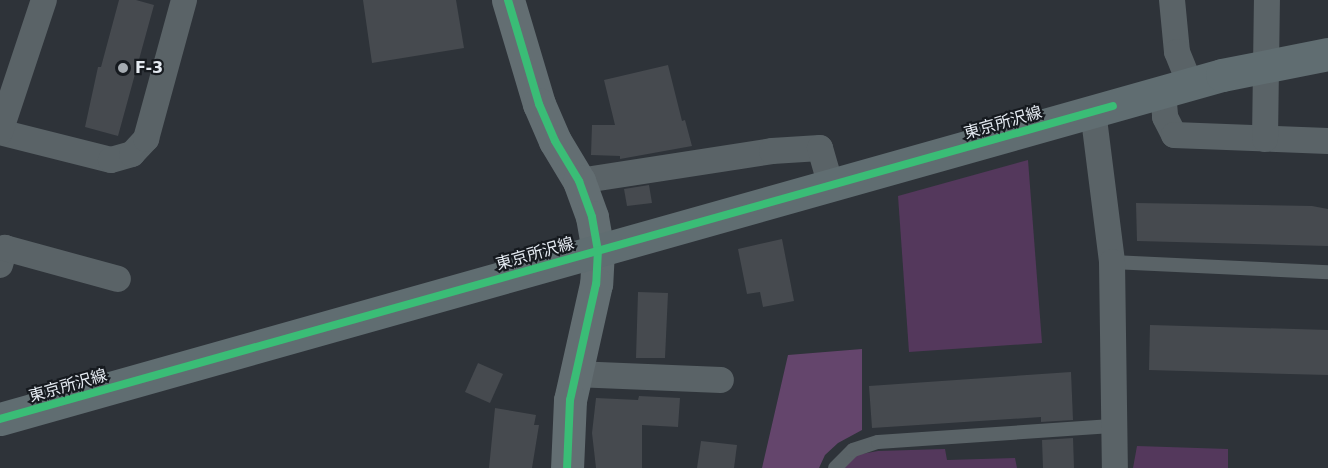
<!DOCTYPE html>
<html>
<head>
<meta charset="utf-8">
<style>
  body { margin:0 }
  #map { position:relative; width:1328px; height:468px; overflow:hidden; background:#2e3339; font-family:"DejaVu Sans","Noto Sans JP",sans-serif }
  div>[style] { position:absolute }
  .green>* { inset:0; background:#54385c }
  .forest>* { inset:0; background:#64456c }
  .building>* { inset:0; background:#464a4f }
  .lane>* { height:14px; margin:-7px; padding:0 7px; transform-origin:7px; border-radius:7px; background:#5a6367 }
  .street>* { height:26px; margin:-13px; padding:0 13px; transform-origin:13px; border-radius:13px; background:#5a6367 }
  .secondary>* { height:33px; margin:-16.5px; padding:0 16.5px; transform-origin:16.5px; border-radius:16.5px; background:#636e72 }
  .primary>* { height:33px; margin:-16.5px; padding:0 16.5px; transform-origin:16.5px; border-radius:16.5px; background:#606d71 }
  .cycleway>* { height:8px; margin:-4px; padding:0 4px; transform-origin:4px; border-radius:4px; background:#3abd76 }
  .dots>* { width:16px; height:16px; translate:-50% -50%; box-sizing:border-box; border:3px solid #161a1f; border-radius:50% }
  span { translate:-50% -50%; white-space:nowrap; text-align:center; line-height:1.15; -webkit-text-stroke:4.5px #161a1f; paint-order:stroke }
  .poi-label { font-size:16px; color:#e5ebf2; font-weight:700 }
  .left { translate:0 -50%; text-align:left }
  .street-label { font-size:16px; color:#e5ebf2 }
</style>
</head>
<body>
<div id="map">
  <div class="green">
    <div style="clip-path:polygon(1028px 160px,1042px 343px,909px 352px,898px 196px)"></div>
    <div style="clip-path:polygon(1137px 446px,1228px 449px,1228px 468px,1133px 468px)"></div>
    <div style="clip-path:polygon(945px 449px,947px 460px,1015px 458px,1017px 468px,843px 468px,856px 455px,878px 451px)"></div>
  </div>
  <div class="forest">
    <div style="clip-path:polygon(862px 349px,862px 430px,838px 443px,825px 455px,819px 468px,762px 468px,788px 355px)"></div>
  </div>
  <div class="building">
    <div style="clip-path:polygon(119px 0,136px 0,154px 5px,118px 136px,85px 127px,98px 67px,101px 67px)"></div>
    <div style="clip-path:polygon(363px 0,456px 0,464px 48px,372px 63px)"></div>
    <div style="clip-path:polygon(668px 65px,682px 121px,685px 120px,692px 146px,620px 159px,620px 156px,591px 155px,592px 125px,615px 125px,604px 80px)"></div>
    <div style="clip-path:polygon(649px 185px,652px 203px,627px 206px,624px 189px)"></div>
    <div style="clip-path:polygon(1136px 203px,1312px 206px,1328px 209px,1328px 246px,1137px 241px)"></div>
    <div style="clip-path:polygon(782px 239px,794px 301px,763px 307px,760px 292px,747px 294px,738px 249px)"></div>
    <div style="clip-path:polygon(638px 292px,668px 293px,665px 358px,636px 358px)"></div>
    <div style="clip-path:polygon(1150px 325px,1328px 330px,1328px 375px,1149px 370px)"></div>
    <div style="clip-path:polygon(478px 363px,503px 374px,490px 403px,465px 392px)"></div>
    <div style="clip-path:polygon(1071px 372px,1073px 420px,1041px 422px,1041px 417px,872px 428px,869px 386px)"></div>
    <div style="clip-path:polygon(639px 396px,680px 398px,678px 427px,642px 425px,642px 468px,596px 468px,592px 433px,596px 398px,638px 400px)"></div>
    <div style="clip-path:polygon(495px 408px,536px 415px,534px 425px,539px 425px,532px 468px,489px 468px)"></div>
    <div style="clip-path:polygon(1073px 438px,1074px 468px,1043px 468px,1042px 440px)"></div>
    <div style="clip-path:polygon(701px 441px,737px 445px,734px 468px,697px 468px)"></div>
  </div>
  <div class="lane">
    <div style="left:1112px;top:262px;width:216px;rotate:2.7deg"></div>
    <div style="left:835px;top:468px;width:25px;rotate:-45deg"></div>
    <div style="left:853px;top:450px;width:26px;rotate:-18deg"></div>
    <div style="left:878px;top:442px;width:238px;rotate:-3.9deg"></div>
  </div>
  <div class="street">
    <div style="left:1172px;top:0;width:52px;rotate:84.5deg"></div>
    <div style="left:1177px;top:52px;width:35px;rotate:68deg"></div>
    <div style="left:1163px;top:92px;width:25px;rotate:85deg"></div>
    <div style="left:1165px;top:117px;width:20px;rotate:63deg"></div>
    <div style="left:1174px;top:135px;width:154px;rotate:2.2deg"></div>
    <div style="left:1093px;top:111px;width:152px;rotate:82.8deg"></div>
    <div style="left:1112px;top:262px;width:206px;rotate:89.2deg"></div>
    <div style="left:0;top:132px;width:114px;rotate:14.2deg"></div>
    <div style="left:111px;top:160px;width:22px;rotate:-16deg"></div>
    <div style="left:132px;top:154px;width:21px;rotate:-47deg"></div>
    <div style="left:146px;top:139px;width:144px;rotate:-74.7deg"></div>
    <div style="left:0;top:132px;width:139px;rotate:-71.6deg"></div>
    <div style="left:1265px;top:139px;width:139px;rotate:-89.2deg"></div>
    <div style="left:579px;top:181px;width:195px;rotate:-8.8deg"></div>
    <div style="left:772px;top:151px;width:48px;rotate:-3.6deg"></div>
    <div style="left:820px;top:148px;width:40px;rotate:74deg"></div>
    <div style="left:0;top:265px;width:18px;rotate:-74deg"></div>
    <div style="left:5px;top:248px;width:117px;rotate:15.3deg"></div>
    <div style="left:574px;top:374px;width:147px;rotate:2.3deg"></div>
  </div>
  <div class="secondary">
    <div style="left:508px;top:0;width:109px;rotate:73.4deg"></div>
    <div style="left:539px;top:104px;width:40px;rotate:66.6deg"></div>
    <div style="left:555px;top:141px;width:47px;rotate:59deg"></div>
    <div style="left:579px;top:181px;width:38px;rotate:70deg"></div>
    <div style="left:592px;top:217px;width:34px;rotate:80deg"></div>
    <div style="left:598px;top:250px;width:34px;rotate:93deg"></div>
    <div style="left:596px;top:284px;width:119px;rotate:102.6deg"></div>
    <div style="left:570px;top:400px;width:68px;rotate:92.5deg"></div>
  </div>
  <div class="primary">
    <div style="left:0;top:419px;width:1269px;rotate:-15.72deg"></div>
    <div style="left:1222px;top:75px;width:108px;rotate:-11.2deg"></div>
  </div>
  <div class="cycleway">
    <div style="left:508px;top:0;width:109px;rotate:73.4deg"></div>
    <div style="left:539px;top:104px;width:40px;rotate:66.6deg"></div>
    <div style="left:555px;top:141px;width:47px;rotate:59deg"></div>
    <div style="left:579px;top:181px;width:38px;rotate:70deg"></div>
    <div style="left:592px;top:217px;width:34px;rotate:80deg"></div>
    <div style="left:598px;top:250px;width:34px;rotate:93deg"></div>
    <div style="left:596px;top:284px;width:119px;rotate:102.6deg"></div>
    <div style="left:570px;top:400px;width:68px;rotate:92.5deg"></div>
    <div style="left:0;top:419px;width:1156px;rotate:-15.71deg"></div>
  </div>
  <div class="dots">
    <div style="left:123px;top:68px;background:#a5abb1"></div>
  </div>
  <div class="poi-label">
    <span class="left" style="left:135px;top:68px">F-3</span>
  </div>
  <div class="street-label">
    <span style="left:1003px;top:123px;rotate:-16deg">東京所沢線</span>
    <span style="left:535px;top:254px;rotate:-16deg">東京所沢線</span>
    <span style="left:68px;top:386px;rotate:-16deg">東京所沢線</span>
  </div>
</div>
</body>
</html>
